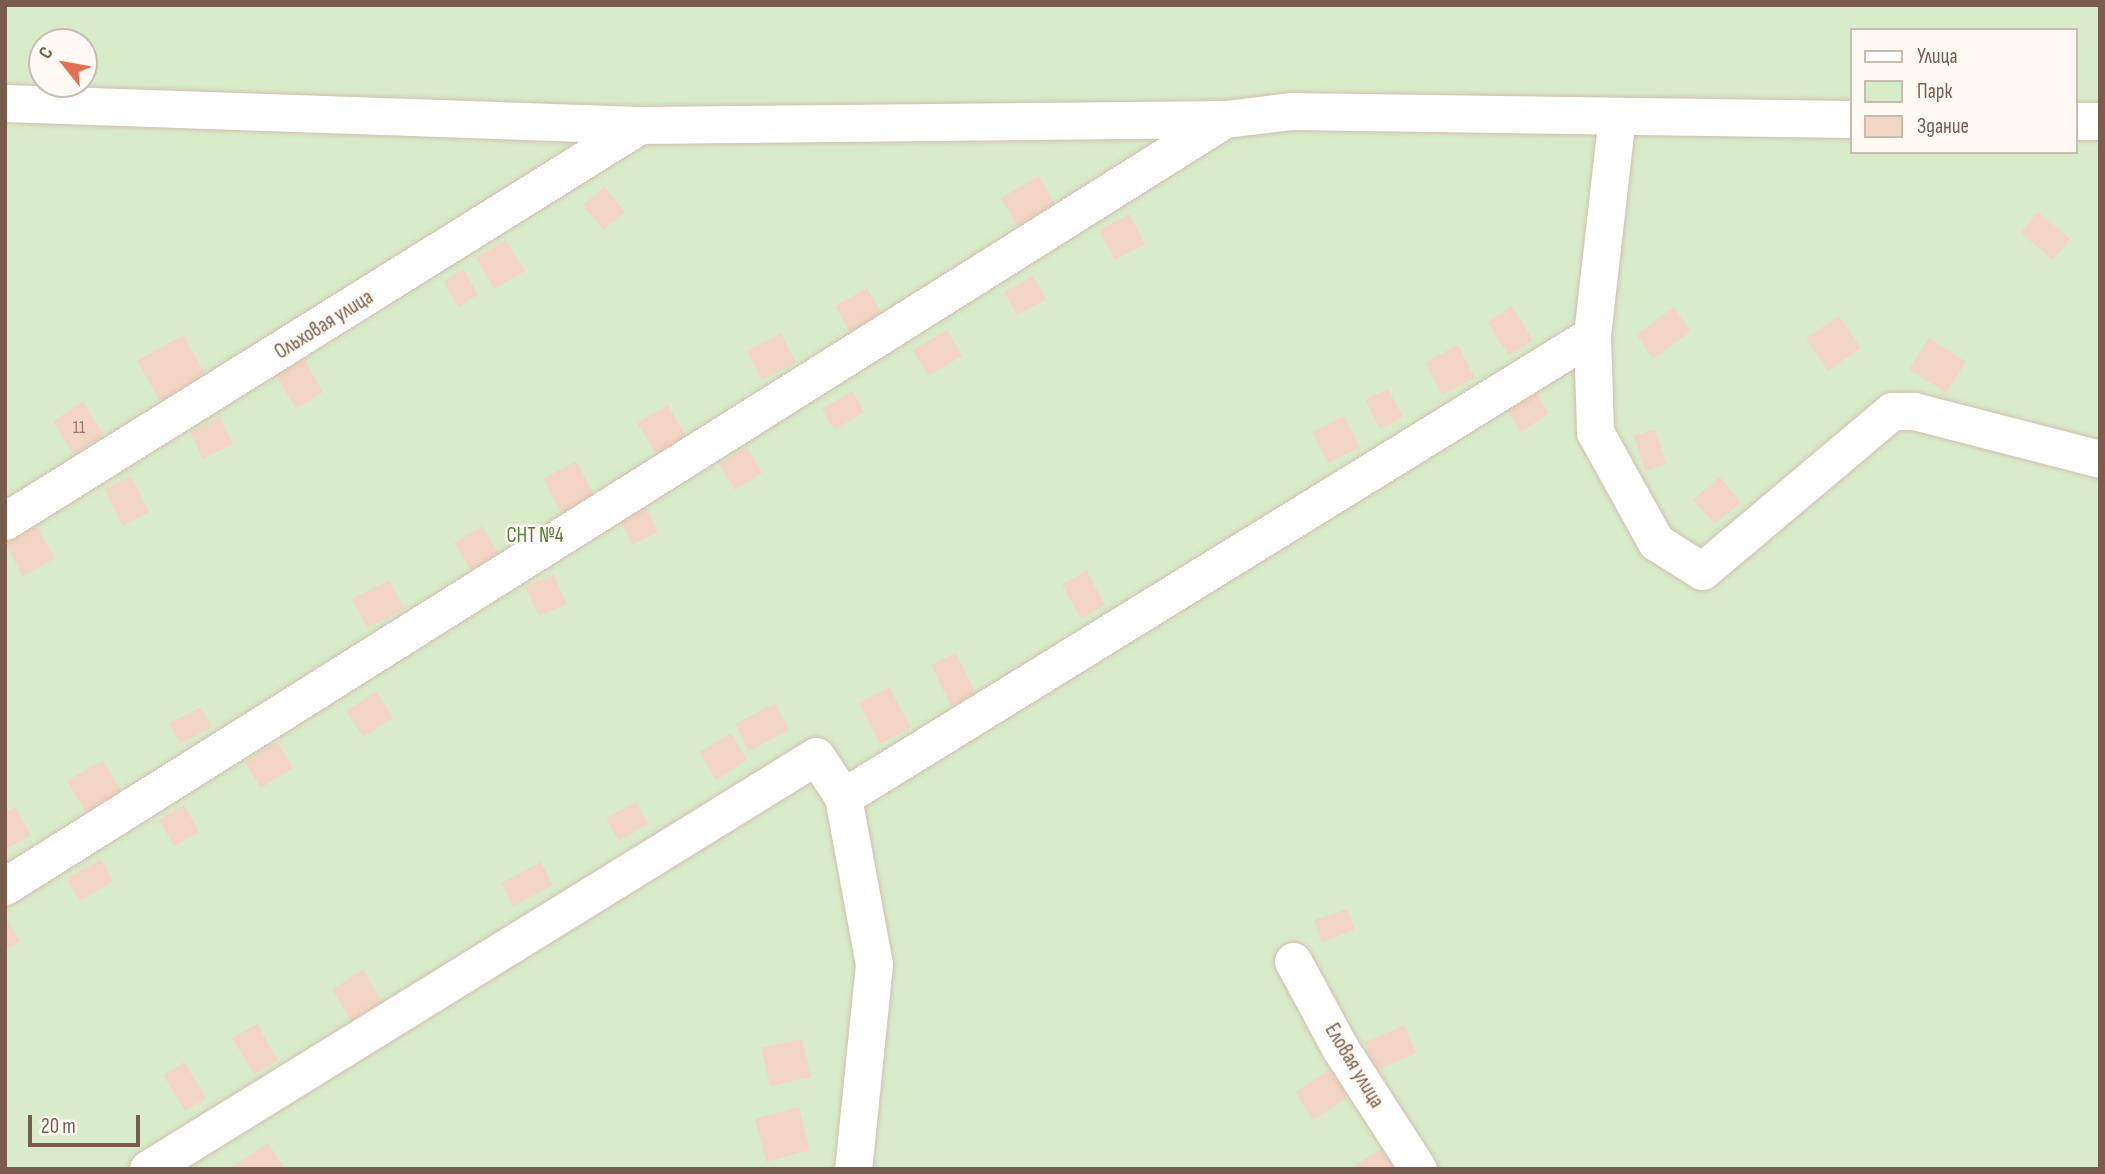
<!DOCTYPE html>
<html>
<head>
<meta charset="utf-8">
<style>
  body { margin:0 }
  #map { position:relative; width:2105px; height:1174px; overflow:hidden; background:#fdf6ec; font-family:"Sofia Sans Condensed",sans-serif }
  div>[style] { position:absolute }
  .green>* { inset:0; background:#d8ecc9 }
  .building>* { inset:0; background:#f3d5c3 }
  .roads { filter:drop-shadow(0 0 2px #d1beb0) drop-shadow(0 0 2px #d1beb0) }
  .minor>* { height:37px; margin:-18.5px; padding:0 18.5px; transform-origin:18.5px; border-radius:18.5px; background:#fff }
  span { translate:-50% -50%; white-space:nowrap; text-align:center; line-height:1.15; -webkit-text-stroke:5px #fffaf3; paint-order:stroke }
  .number-label { font-size:18px; color:#987a6a }
  .number-label span { -webkit-text-stroke-width:0 }
  .street-label { font-size:21px; color:#7a5c4d }
  .park-label { font-size:21px; color:#537a41 }
  .frame { position:absolute; inset:0; border:7px solid #7a5c4d; pointer-events:none }
  .legend { position:absolute; left:1850px; top:28px; width:228px; height:126px; box-sizing:border-box; background:#fffaf3; border:2px solid #cabbb1; margin:0; padding:9px 12px; list-style:none; font-size:21px; color:#7a5c4d }
  .legend li { display:flex; align-items:center; gap:14px; height:35px }
  .legend b { width:35px; border:2px solid #cabbb1 }
  .north { position:absolute; left:28px; top:28px; width:70px; height:70px; box-sizing:border-box; background:#fffaf3; border:2px solid #cabbb1; border-radius:50%; rotate:301deg; font-size:19px; font-weight:700; line-height:28px; text-align:center; color:#7a5c4d }
  .north::after { content:''; display:block; margin:auto; width:24px; height:32px; background:#e76f51; clip-path:polygon(50% 0,100% 100%,50% 72%,0 100%) }
  .scale { position:absolute; left:28px; top:1115px; width:112px; height:32px; box-sizing:border-box; border:4px solid #7a5c4d; border-top:0; padding-left:9px; font-size:21px; line-height:24px; white-space:nowrap; color:#7a5c4d; -webkit-text-stroke:5px #fffaf3; paint-order:stroke }
</style>
</head>
<body>
<div id="map">
  <div class="green">
    <div style="clip-path:polygon(evenodd,5px 5px,2100px 5px,2100px 1169px,5px 1169px,5px 5px,1851px 30px,2075px 30px,2075px 152px,1851px 152px,1851px 30px,5px 5px,42px 42px,84px 42px,84px 84px,42px 84px,42px 42px)"></div>
  </div>
  <div class="building">
    <div style="clip-path:polygon(1039px 176px,1055px 205px,1017px 226px,1001px 198px)"></div>
    <div style="clip-path:polygon(604px 187px,625px 212px,603px 230px,583px 205px)"></div>
    <div style="clip-path:polygon(2038px 212px,2070px 239px,2052px 260px,2020px 232px)"></div>
    <div style="clip-path:polygon(1129px 214px,1145px 244px,1115px 260px,1099px 230px)"></div>
    <div style="clip-path:polygon(506px 240px,525px 271px,494px 289px,476px 258px)"></div>
    <div style="clip-path:polygon(463px 269px,478px 294px,459px 307px,443px 282px)"></div>
    <div style="clip-path:polygon(1033px 276px,1046px 299px,1017px 315px,1004px 292px)"></div>
    <div style="clip-path:polygon(867px 288px,883px 315px,851px 334px,835px 306px)"></div>
    <div style="clip-path:polygon(1512px 306px,1533px 340px,1509px 356px,1487px 322px)"></div>
    <div style="clip-path:polygon(1674px 307px,1691px 331px,1653px 359px,1636px 335px)"></div>
    <div style="clip-path:polygon(1839px 316px,1861px 348px,1828px 371px,1806px 338px)"></div>
    <div style="clip-path:polygon(947px 330px,962px 356px,928px 376px,913px 350px)"></div>
    <div style="clip-path:polygon(781px 333px,796px 363px,762px 380px,747px 351px)"></div>
    <div style="clip-path:polygon(183px 335px,211px 384px,165px 410px,137px 361px)"></div>
    <div style="clip-path:polygon(1929px 338px,1966px 362px,1946px 393px,1909px 369px)"></div>
    <div style="clip-path:polygon(1458px 345px,1475px 378px,1442px 395px,1425px 362px)"></div>
    <div style="clip-path:polygon(304px 359px,323px 392px,296px 409px,276px 376px)"></div>
    <div style="clip-path:polygon(1388px 389px,1403px 417px,1380px 429px,1365px 400px)"></div>
    <div style="clip-path:polygon(1534px 390px,1549px 413px,1521px 432px,1506px 409px)"></div>
    <div style="clip-path:polygon(852px 391px,864px 412px,834px 430px,822px 409px)"></div>
    <div style="clip-path:polygon(83px 402px,104px 436px,74px 455px,53px 421px)"></div>
    <div style="clip-path:polygon(668px 405px,686px 436px,656px 454px,637px 423px)"></div>
    <div style="clip-path:polygon(1344px 416px,1360px 447px,1328px 463px,1312px 432px)"></div>
    <div style="clip-path:polygon(220px 417px,233px 444px,203px 459px,190px 433px)"></div>
    <div style="clip-path:polygon(1655px 429px,1666px 464px,1645px 471px,1634px 436px)"></div>
    <div style="clip-path:polygon(747px 447px,762px 473px,735px 490px,719px 464px)"></div>
    <div style="clip-path:polygon(576px 461px,595px 496px,562px 514px,543px 479px)"></div>
    <div style="clip-path:polygon(131px 476px,149px 512px,123px 526px,104px 489px)"></div>
    <div style="clip-path:polygon(1720px 477px,1741px 503px,1714px 524px,1693px 499px)"></div>
    <div style="clip-path:polygon(646px 507px,658px 532px,632px 545px,620px 521px)"></div>
    <div style="clip-path:polygon(36px 525px,55px 558px,23px 577px,5px 543px)"></div>
    <div style="clip-path:polygon(482px 526px,499px 554px,471px 571px,454px 543px)"></div>
    <div style="clip-path:polygon(1087px 571px,1105px 605px,1081px 619px,1062px 584px)"></div>
    <div style="clip-path:polygon(553px 574px,567px 604px,539px 616px,525px 587px)"></div>
    <div style="clip-path:polygon(389px 580px,404px 609px,367px 628px,352px 599px)"></div>
    <div style="clip-path:polygon(956px 653px,976px 694px,951px 706px,931px 665px)"></div>
    <div style="clip-path:polygon(889px 687px,911px 727px,880px 744px,859px 703px)"></div>
    <div style="clip-path:polygon(376px 691px,393px 718px,363px 737px,346px 711px)"></div>
    <div style="clip-path:polygon(775px 703px,789px 730px,749px 751px,735px 724px)"></div>
    <div style="clip-path:polygon(201px 707px,212px 727px,180px 744px,169px 723px)"></div>
    <div style="clip-path:polygon(731px 733px,747px 760px,716px 780px,699px 752px)"></div>
    <div style="clip-path:polygon(277px 742px,293px 768px,261px 788px,245px 762px)"></div>
    <div style="clip-path:polygon(103px 760px,121px 792px,86px 813px,67px 781px)"></div>
    <div style="clip-path:polygon(636px 802px,648px 824px,618px 841px,606px 818px)"></div>
    <div style="clip-path:polygon(184px 805px,199px 832px,174px 846px,159px 820px)"></div>
    <div style="clip-path:polygon(15px 807px,31px 835px,5px 849px,5px 812px)"></div>
    <div style="clip-path:polygon(101px 859px,113px 882px,79px 901px,67px 878px)"></div>
    <div style="clip-path:polygon(541px 862px,553px 885px,513px 906px,501px 883px)"></div>
    <div style="clip-path:polygon(1347px 909px,1355px 930px,1322px 942px,1314px 920px)"></div>
    <div style="clip-path:polygon(8px 921px,20px 941px,5px 950px,5px 923px)"></div>
    <div style="clip-path:polygon(363px 970px,382px 1002px,351px 1021px,332px 989px)"></div>
    <div style="clip-path:polygon(257px 1024px,278px 1060px,254px 1074px,232px 1038px)"></div>
    <div style="clip-path:polygon(1405px 1025px,1416px 1053px,1377px 1070px,1365px 1042px)"></div>
    <div style="clip-path:polygon(802px 1039px,811px 1077px,770px 1086px,761px 1048px)"></div>
    <div style="clip-path:polygon(184px 1062px,206px 1098px,185px 1111px,163px 1075px)"></div>
    <div style="clip-path:polygon(1331px 1069px,1349px 1097px,1313px 1120px,1295px 1092px)"></div>
    <div style="clip-path:polygon(799px 1107px,810px 1150px,766px 1162px,755px 1119px)"></div>
    <div style="clip-path:polygon(268px 1143px,285px 1169px,229px 1169px)"></div>
    <div style="clip-path:polygon(1384px 1147px,1397px 1169px,1356px 1169px,1354px 1166px)"></div>
  </div>
  <div class="roads">
    <div class="minor">
      <div style="left:5px;top:103px;width:635px;rotate:1.98deg"></div>
      <div style="left:640px;top:125px;width:586px;rotate:-0.59deg"></div>
      <div style="left:1226px;top:119px;width:65px;rotate:-7deg"></div>
      <div style="left:1291px;top:111px;width:560px;rotate:0.82deg"></div>
      <div style="left:2075px;top:121px;width:25px"></div>
      <div style="left:1592px;top:335px;width:97px;rotate:88.2deg"></div>
      <div style="left:1595px;top:432px;width:126px;rotate:61deg"></div>
      <div style="left:1656px;top:542px;width:54px;rotate:32.2deg"></div>
      <div style="left:1702px;top:571px;width:248px;rotate:-40.1deg"></div>
      <div style="left:1892px;top:411px;width:22px"></div>
      <div style="left:1914px;top:411px;width:192px;rotate:14.5deg"></div>
      <div style="left:5px;top:521px;width:748px;rotate:-31.95deg"></div>
      <div style="left:843px;top:797px;width:170px;rotate:79.5deg"></div>
      <div style="left:874px;top:964px;width:206px;rotate:95.8deg"></div>
      <div style="left:5px;top:886px;width:1441px;rotate:-32.16deg"></div>
      <div style="left:1293px;top:961px;width:99px;rotate:61.6deg"></div>
      <div style="left:1340px;top:1048px;width:144px;rotate:57.2deg"></div>
      <div style="left:148px;top:1169px;width:785px;rotate:-31.73deg"></div>
      <div style="left:816px;top:756px;width:49px;rotate:56.6deg"></div>
      <div style="left:843px;top:797px;width:880px;rotate:-31.67deg"></div>
      <div style="left:1592px;top:335px;width:219px;rotate:-83.5deg"></div>
    </div>
  </div>
  <div class="number-label">
    <span style="left:79px;top:428px">11</span>
  </div>
  <div class="street-label">
    <span style="left:324px;top:325px;rotate:-32deg">Ольховая улица</span>
    <span style="left:1354px;top:1066px;rotate:59deg">Еловая улица</span>
  </div>
  <div class="park-label">
    <span style="left:535px;top:536px">СНТ №4</span>
  </div>
  <div class="frame"></div>
  <ul class="legend">
  <li><b style="height:9px;background:#fff"></b>Улица</li>
  <li><b style="height:19px;background:#d8ecc9"></b>Парк</li>
  <li><b style="height:19px;background:#f3d5c3"></b>Здание</li>
  </ul>
  <div class="north">С</div>
  <div class="scale">20 m</div>
</div>
</body>
</html>
